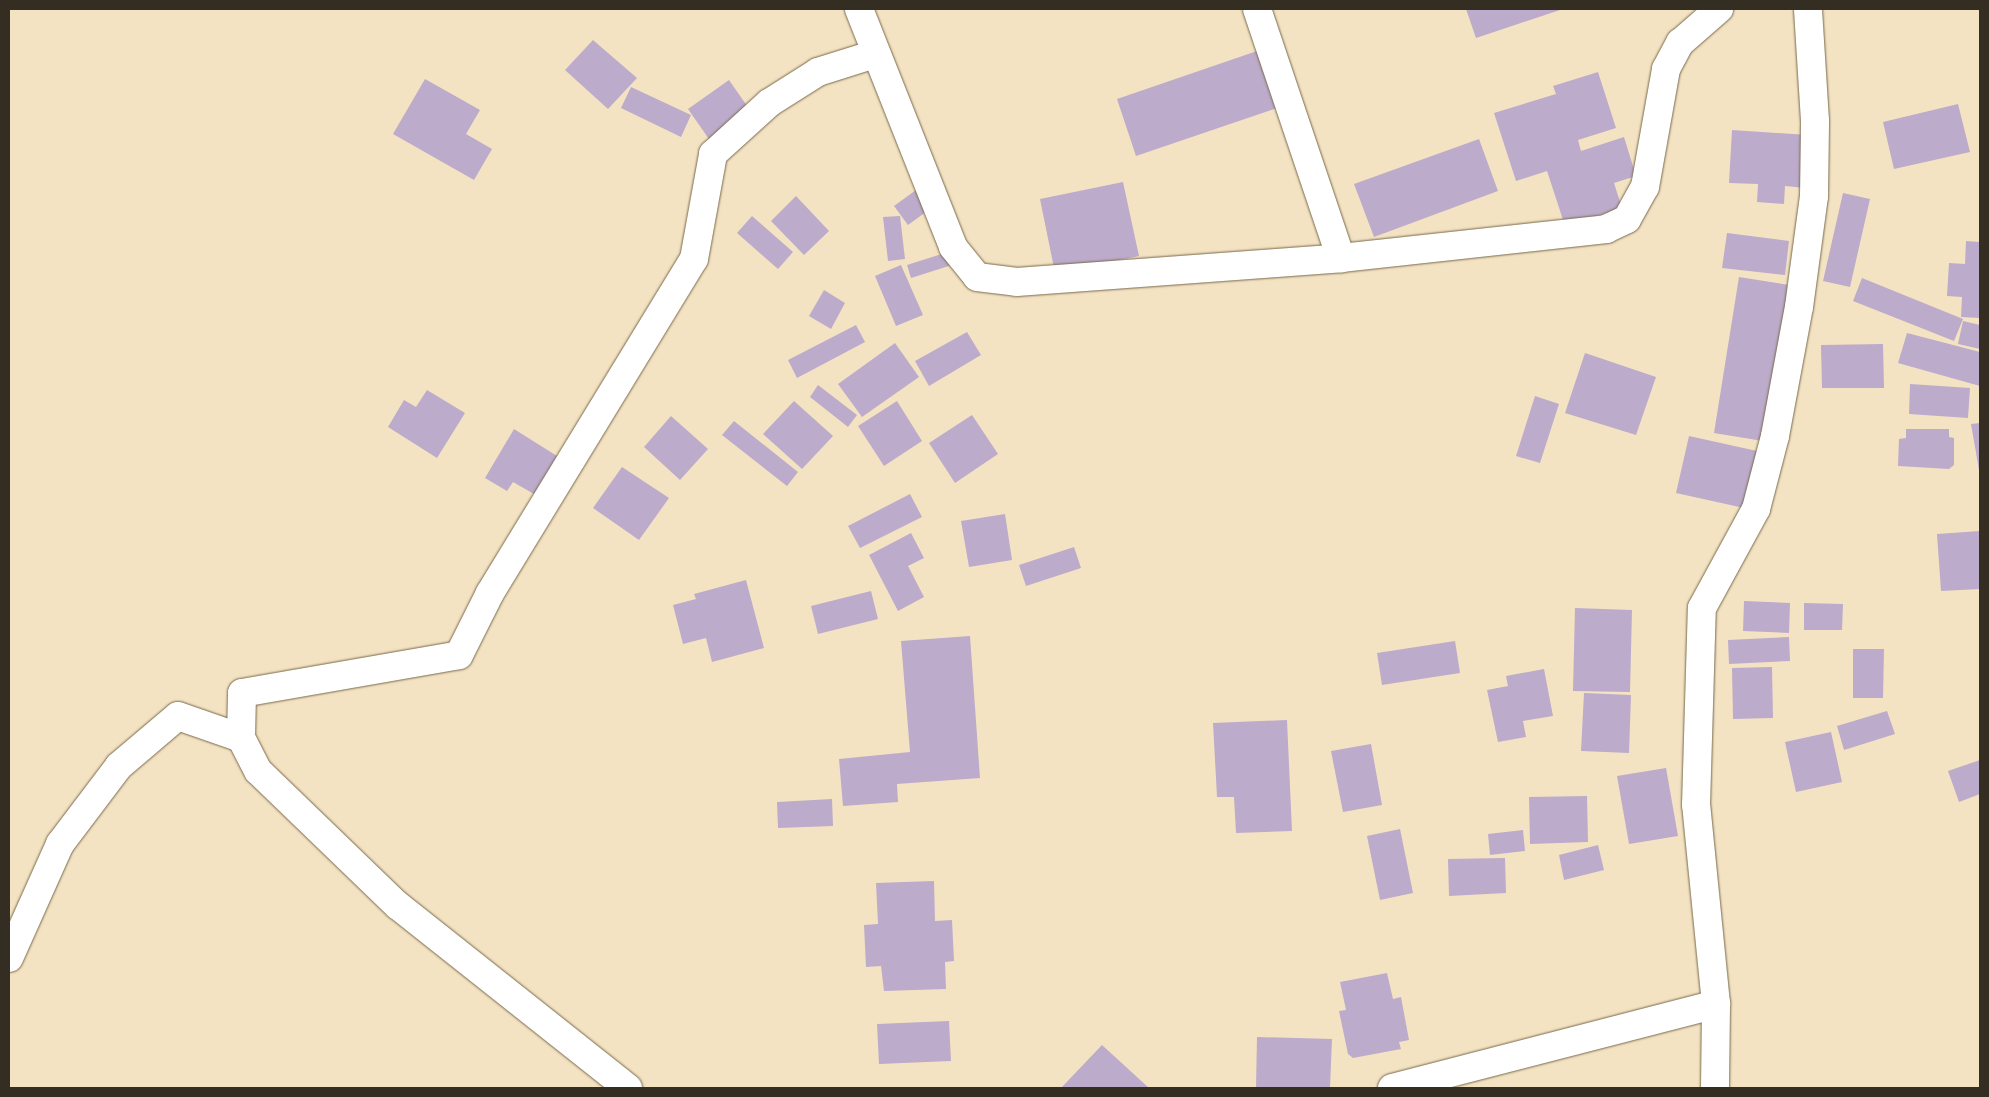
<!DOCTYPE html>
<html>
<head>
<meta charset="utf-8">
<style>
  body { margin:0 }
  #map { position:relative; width:1989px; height:1097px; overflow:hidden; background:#f4e3c2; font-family:"PT Sans Narrow",sans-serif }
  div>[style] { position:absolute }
  .building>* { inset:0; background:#bcabca }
  .roads { filter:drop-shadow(0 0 1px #78694c) drop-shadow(0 0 1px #78694c) }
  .minor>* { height:28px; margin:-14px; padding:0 14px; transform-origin:14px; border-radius:14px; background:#fff }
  span { translate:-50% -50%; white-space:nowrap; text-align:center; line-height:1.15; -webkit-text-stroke:4px #fef1d6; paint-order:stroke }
  .frame { position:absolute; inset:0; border:10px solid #342d21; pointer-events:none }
</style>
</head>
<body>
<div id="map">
  <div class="building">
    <div style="clip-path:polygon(1466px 9px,1563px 9px,1476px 38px)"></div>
    <div style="clip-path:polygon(593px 40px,637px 78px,608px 109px,565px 70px)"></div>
    <div style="clip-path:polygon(1257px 51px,1277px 108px,1136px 156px,1117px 99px)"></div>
    <div style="clip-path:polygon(1598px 72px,1616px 128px,1578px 140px,1581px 151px,1624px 137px,1636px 176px,1614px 183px,1622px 208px,1565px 226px,1547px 171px,1516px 181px,1494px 113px,1556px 94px,1553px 86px)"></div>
    <div style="clip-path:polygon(425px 79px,480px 110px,466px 134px,492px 149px,474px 180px,393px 134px)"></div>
    <div style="clip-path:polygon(729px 80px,759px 123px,718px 152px,688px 109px)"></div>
    <div style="clip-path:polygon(631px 87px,691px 115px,681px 137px,621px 108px)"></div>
    <div style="clip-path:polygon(1958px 104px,1970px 152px,1894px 169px,1883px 122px)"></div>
    <div style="clip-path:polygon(1732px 130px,1808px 135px,1805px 188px,1785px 186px,1784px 204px,1757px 202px,1758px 184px,1729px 183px)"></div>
    <div style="clip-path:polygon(1479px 139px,1498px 191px,1374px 237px,1354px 184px)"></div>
    <div style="clip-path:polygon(927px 182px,941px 201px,908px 225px,894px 206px)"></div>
    <div style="clip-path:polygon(1123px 182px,1139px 256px,1055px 273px,1040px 199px)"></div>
    <div style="clip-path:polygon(1843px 193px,1870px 199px,1850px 287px,1823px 281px)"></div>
    <div style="clip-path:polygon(796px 196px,829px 231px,804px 255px,771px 221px)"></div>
    <div style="clip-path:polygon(752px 216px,793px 252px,778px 269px,737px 233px)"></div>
    <div style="clip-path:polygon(900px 216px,905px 259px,888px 261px,883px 217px)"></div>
    <div style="clip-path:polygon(1727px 233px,1789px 241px,1785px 275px,1722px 268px)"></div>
    <div style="clip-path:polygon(1966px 241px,1980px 242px,1980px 318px,1961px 317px,1962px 297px,1947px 296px,1949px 263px,1965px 264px)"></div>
    <div style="clip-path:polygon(948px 252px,952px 265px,911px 278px,907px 265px)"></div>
    <div style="clip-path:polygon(901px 265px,923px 315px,896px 326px,875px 276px)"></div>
    <div style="clip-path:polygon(1739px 277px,1795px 286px,1769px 442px,1714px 433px)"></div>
    <div style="clip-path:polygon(1862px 278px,1963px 319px,1954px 341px,1853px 301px)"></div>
    <div style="clip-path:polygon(824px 290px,845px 303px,831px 329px,809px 316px)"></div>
    <div style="clip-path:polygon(1963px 321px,1980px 325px,1980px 349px,1958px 344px)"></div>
    <div style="clip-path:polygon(856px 325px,865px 342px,797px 378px,788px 360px)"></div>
    <div style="clip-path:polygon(967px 332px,981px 355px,929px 386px,915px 361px)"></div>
    <div style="clip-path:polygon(1907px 333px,1980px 352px,1980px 386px,1898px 363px)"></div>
    <div style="clip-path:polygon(895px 343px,919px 377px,862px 417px,838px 384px)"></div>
    <div style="clip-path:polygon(1883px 344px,1884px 388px,1822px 388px,1821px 345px)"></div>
    <div style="clip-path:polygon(1585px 353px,1656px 377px,1636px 435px,1565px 413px)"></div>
    <div style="clip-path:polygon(1910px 384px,1970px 388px,1968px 418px,1909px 414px)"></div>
    <div style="clip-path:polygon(818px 385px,857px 415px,848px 427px,810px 397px)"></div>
    <div style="clip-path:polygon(427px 390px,465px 413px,437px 458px,388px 427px,404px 400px,416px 407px)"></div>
    <div style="clip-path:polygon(1535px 396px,1559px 404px,1540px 463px,1516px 456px)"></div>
    <div style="clip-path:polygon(794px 401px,833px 436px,802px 469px,763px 434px)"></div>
    <div style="clip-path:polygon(897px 401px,922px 441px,884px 466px,858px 426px)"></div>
    <div style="clip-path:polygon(972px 415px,998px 454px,955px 483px,929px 443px)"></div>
    <div style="clip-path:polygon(671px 416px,708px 449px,680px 480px,644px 447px)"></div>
    <div style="clip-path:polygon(734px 421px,798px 472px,787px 486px,722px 435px)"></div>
    <div style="clip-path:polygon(1980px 423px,1980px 470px,1979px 470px,1971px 424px)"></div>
    <div style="clip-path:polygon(514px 429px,557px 456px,534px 494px,513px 482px,507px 491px,485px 478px)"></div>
    <div style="clip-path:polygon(1906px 429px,1949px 429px,1949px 437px,1954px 438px,1954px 465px,1949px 469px,1898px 466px,1899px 439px,1906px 438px)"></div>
    <div style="clip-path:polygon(1689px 436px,1757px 451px,1744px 508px,1676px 493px)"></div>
    <div style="clip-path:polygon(622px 467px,669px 498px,639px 540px,593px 508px)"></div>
    <div style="clip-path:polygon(910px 494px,922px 517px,860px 548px,848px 526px)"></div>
    <div style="clip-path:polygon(1005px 514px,1012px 560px,969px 567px,961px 521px)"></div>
    <div style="clip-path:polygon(1980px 531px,1980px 589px,1941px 591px,1937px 534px)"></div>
    <div style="clip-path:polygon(911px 533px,924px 558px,908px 566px,924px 597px,898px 611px,869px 555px)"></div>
    <div style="clip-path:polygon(1074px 547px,1081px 568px,1026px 586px,1019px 565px)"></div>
    <div style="clip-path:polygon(746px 580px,764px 648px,712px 662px,706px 638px,683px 644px,673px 605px,696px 599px,694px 594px)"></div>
    <div style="clip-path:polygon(871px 591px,878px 619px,818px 634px,811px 606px)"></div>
    <div style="clip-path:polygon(1744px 601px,1790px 603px,1789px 633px,1743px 631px)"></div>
    <div style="clip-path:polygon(1804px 603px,1843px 604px,1842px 630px,1804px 630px)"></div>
    <div style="clip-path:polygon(1575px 608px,1632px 610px,1630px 692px,1573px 691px)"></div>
    <div style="clip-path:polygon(970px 636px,980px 778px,897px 784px,898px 802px,843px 806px,839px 759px,910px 752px,901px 641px)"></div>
    <div style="clip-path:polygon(1789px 637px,1790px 661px,1729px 664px,1728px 640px)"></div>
    <div style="clip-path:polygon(1455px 641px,1460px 673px,1382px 685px,1377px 653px)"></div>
    <div style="clip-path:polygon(1853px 649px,1884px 649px,1883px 698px,1853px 698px)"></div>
    <div style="clip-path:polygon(1772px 667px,1773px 718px,1733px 719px,1732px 668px)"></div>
    <div style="clip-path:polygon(1544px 669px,1553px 716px,1523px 721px,1526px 737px,1498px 742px,1487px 690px,1508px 686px,1506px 676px)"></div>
    <div style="clip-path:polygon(1584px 693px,1631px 695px,1629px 753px,1581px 751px)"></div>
    <div style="clip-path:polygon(1887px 711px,1895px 734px,1844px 750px,1837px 726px)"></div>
    <div style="clip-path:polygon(1287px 720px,1292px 831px,1236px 833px,1234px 797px,1217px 797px,1213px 723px)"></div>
    <div style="clip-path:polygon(1831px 732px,1842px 782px,1796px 792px,1785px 742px)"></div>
    <div style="clip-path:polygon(1371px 744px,1382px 805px,1343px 812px,1331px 751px)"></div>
    <div style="clip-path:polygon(1980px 760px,1980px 794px,1959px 802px,1948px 771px)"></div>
    <div style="clip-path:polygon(1666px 768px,1678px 836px,1629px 844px,1617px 776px)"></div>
    <div style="clip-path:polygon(1587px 796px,1588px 842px,1530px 844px,1529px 797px)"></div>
    <div style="clip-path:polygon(832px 799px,833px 826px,778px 828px,777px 802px)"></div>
    <div style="clip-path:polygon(1400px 829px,1413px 893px,1380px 900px,1367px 836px)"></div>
    <div style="clip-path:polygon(1523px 830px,1525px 851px,1490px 855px,1488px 834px)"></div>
    <div style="clip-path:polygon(1598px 845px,1604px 870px,1564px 880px,1559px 855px)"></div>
    <div style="clip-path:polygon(1505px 858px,1506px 893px,1449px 896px,1448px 859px)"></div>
    <div style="clip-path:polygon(934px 881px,935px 921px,952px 920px,954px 961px,945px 962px,946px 989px,884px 991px,881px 966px,866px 967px,864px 925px,878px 924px,876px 883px)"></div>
    <div style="clip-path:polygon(1387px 973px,1393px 999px,1401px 997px,1409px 1040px,1399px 1042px,1401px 1049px,1353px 1058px,1348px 1054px,1339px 1011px,1346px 1010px,1340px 982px)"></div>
    <div style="clip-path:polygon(949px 1021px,951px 1061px,879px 1064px,877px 1024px)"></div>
    <div style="clip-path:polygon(1257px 1037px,1332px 1039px,1330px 1088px,1256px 1088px)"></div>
    <div style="clip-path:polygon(1102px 1045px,1149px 1088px,1061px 1088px)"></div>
  </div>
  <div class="roads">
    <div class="minor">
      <div style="left:859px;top:9px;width:256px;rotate:68.4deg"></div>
      <div style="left:953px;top:247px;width:38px;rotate:51deg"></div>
      <div style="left:977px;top:277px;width:40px;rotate:7.1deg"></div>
      <div style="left:1017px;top:282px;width:325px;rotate:-4.2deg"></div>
      <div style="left:1341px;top:258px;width:267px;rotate:-6.2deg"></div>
      <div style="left:1606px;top:229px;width:23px;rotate:-25deg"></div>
      <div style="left:1627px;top:219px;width:37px;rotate:-61deg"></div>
      <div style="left:1645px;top:187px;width:120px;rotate:-79.9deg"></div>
      <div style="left:1666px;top:69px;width:30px;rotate:-62deg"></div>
      <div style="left:1680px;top:43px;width:52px;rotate:-41.1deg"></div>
      <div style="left:1257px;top:9px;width:263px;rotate:71.4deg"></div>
      <div style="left:9px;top:958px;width:125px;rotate:-65.9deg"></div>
      <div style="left:60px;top:844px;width:98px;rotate:-52.9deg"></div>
      <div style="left:119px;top:766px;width:77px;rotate:-40.3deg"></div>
      <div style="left:178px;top:716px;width:67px;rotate:19.2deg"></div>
      <div style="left:628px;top:1088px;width:293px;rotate:-141.6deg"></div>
      <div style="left:398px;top:906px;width:194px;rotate:-136deg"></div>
      <div style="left:258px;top:771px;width:37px;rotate:-117deg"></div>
      <div style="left:241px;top:738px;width:45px;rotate:-88.7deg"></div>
      <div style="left:242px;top:693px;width:220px;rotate:-9.9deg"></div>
      <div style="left:459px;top:655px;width:69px;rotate:-63.4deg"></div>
      <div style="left:490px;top:593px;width:391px;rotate:-58.6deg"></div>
      <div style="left:694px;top:259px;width:107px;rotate:-79.7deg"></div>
      <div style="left:713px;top:154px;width:76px;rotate:-42.3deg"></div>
      <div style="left:769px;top:103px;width:58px;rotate:-32.3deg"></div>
      <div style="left:818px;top:72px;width:60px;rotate:-17.5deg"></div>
      <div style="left:1392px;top:1088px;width:335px;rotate:-14.5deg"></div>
      <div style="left:1715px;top:1088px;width:84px;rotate:-89.3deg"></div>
      <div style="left:1716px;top:1004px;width:200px;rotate:-95.7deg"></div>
      <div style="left:1696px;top:805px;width:197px;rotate:-88.3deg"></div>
      <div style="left:1702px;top:608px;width:113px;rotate:-61.4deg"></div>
      <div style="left:1756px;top:509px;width:75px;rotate:-75.4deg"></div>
      <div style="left:1775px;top:436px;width:131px;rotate:-79.5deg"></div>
      <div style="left:1799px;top:307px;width:112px;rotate:-82.3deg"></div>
      <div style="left:1814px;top:196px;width:75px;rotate:-89.2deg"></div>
      <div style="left:1815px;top:121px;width:112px;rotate:-93.6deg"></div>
    </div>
  </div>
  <div class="frame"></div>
</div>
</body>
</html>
